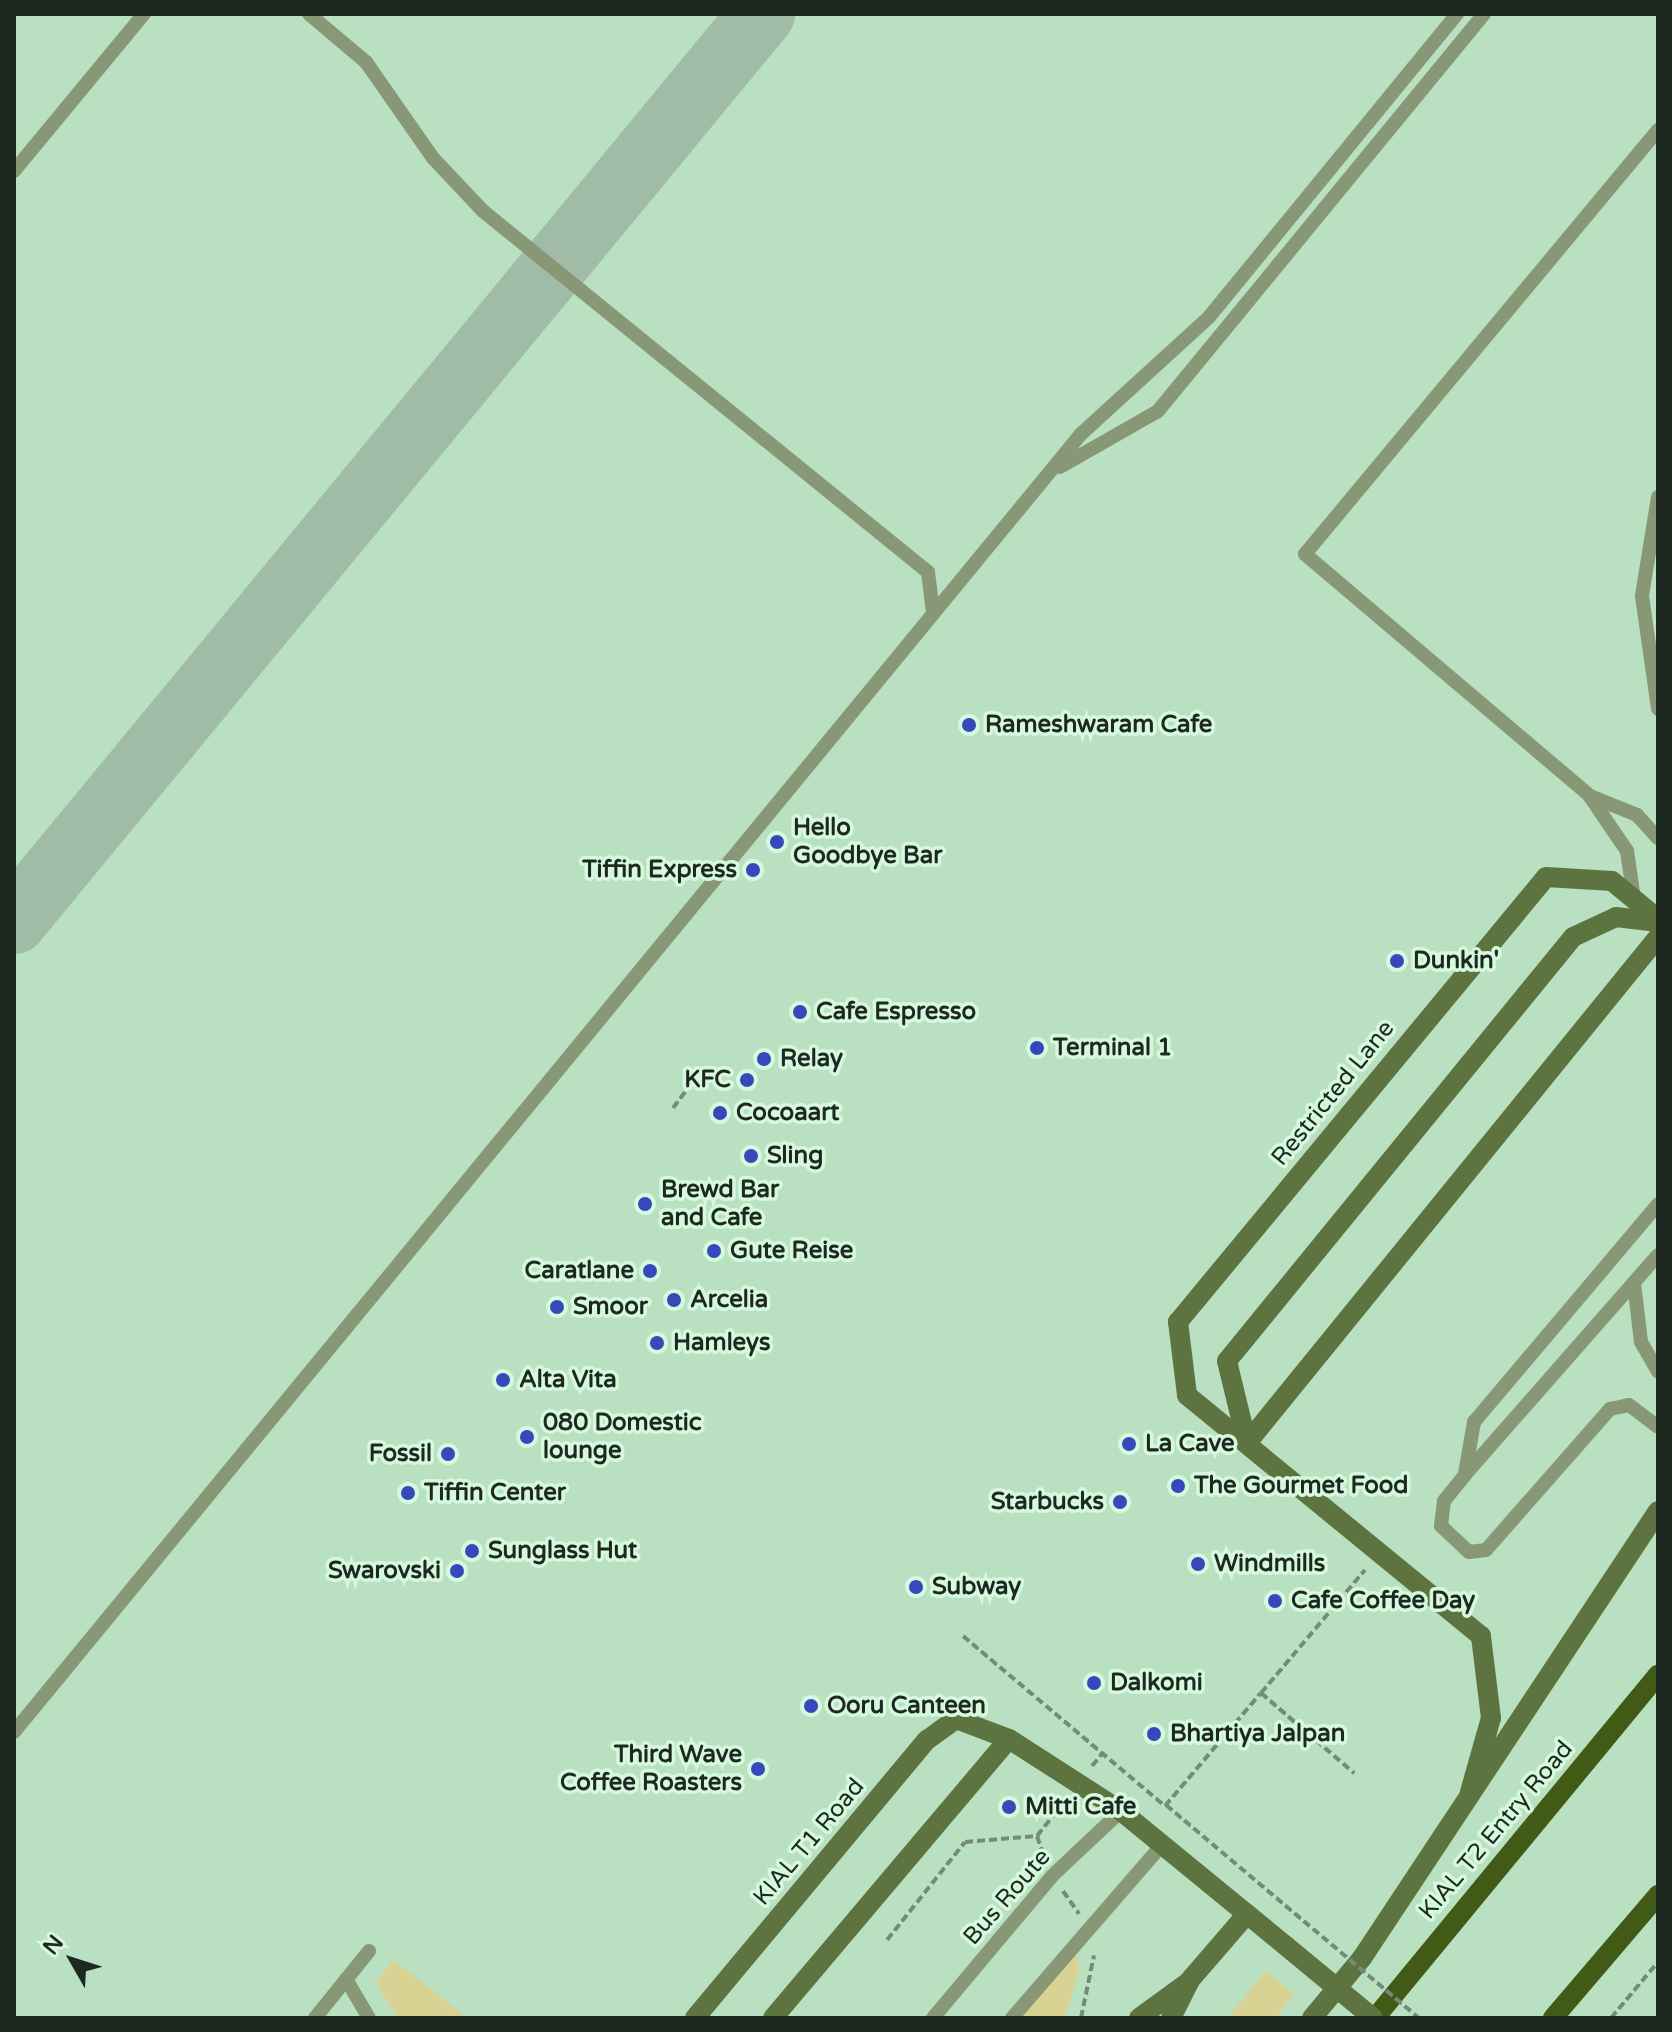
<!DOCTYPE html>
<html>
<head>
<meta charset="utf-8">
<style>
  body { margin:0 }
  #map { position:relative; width:1672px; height:2032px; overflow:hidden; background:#c9ebd0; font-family:"Varela Round",sans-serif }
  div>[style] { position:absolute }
  .built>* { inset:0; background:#b8e0c1 }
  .green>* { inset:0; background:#d9d393 }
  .taxiway>* { height:66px; margin:-33px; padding:0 33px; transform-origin:33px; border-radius:33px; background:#a0bca6 }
  .path>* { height:4px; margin-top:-2px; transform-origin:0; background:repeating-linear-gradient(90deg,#748b79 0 8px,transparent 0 12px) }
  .lane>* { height:14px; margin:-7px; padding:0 7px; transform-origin:7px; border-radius:7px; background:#889775 }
  .secondary>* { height:20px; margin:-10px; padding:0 10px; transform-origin:10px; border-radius:10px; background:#5e7440 }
  .primary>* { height:20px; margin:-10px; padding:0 10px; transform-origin:10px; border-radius:10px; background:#415a15 }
  .path-bridge>* { height:4px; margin-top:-2px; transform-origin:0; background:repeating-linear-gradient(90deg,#748b79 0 8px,transparent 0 12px) }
  .secondary-bridge>* { height:20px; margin:-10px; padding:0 10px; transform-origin:10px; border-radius:10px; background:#5e7440 }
  .dots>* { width:22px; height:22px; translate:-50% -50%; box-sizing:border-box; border:4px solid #d6f8dd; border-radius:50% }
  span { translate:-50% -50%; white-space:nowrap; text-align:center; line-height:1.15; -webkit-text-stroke:7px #d6f8dd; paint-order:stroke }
  .poi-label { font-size:24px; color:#1d2920; font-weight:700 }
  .left { translate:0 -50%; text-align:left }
  .right { translate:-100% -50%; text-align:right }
  .street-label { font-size:24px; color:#1d2920 }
  .frame { position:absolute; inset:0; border:16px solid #1d2920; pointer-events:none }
  .north { position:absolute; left:32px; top:1920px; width:80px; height:80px; -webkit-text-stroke:6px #d6f8dd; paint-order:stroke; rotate:309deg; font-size:22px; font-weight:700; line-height:32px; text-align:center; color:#1d2920 }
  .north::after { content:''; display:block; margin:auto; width:28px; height:36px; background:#1d2920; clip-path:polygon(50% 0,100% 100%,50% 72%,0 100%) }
</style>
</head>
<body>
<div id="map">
  <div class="built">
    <div style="clip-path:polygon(14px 14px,1658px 14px,1658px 2018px,14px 2018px)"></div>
  </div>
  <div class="green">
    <div style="clip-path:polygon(1075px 1952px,1080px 1968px,1065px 2018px,1020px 2018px)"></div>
    <div style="clip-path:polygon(394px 1960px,467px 2018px,397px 2018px,376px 1982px)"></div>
    <div style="clip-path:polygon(1266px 1971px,1294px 1994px,1275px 2018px,1227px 2018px)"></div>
  </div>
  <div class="taxiway">
    <div style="left:14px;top:921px;width:1176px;rotate:-50.49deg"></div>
  </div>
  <div class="path">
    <div style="left:673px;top:1108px;width:30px;rotate:-53deg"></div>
    <div style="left:963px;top:1636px;width:264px;rotate:40.1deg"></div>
    <div style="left:1165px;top:1806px;width:148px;rotate:-49.7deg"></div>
    <div style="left:1261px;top:1693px;width:123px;rotate:40.7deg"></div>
    <div style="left:1261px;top:1693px;width:161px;rotate:-49.8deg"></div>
    <div style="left:1092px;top:1766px;width:17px;rotate:-50deg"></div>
    <div style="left:1037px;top:1836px;width:21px;rotate:71deg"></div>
    <div style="left:1063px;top:1891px;width:28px;rotate:55deg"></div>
    <div style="left:887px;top:1940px;width:125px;rotate:-51.5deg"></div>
    <div style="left:965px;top:1842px;width:72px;rotate:-4.8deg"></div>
    <div style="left:1037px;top:1836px;width:43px;rotate:-51.5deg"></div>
    <div style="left:1081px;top:2018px;width:64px;rotate:-78.3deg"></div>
    <div style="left:1611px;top:2018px;width:73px;rotate:-50deg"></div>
  </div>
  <div class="lane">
    <div style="left:309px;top:14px;width:75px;rotate:40.1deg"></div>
    <div style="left:366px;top:62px;width:117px;rotate:55.1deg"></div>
    <div style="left:433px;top:158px;width:73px;rotate:46.7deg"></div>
    <div style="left:483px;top:211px;width:573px;rotate:39.05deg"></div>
    <div style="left:928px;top:572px;width:40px;rotate:82.9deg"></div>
    <div style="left:14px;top:171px;width:204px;rotate:-50.4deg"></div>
    <div style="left:1060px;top:467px;width:113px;rotate:-29.7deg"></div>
    <div style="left:1158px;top:411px;width:514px;rotate:-50.61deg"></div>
    <div style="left:1658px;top:497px;width:100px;rotate:99.2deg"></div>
    <div style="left:1642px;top:596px;width:114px;rotate:81.9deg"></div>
    <div style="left:1590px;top:796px;width:51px;rotate:22deg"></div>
    <div style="left:1637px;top:815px;width:31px;rotate:48deg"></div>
    <div style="left:1634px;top:899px;width:49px;rotate:-98.3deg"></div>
    <div style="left:1627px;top:851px;width:68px;rotate:-124.2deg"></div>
    <div style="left:1589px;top:795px;width:372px;rotate:-139.7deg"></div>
    <div style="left:1305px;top:554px;width:552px;rotate:-50.22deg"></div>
    <div style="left:1658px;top:1255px;width:293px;rotate:131.3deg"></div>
    <div style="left:1465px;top:1475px;width:33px;rotate:129deg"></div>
    <div style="left:1444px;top:1501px;width:25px;rotate:97deg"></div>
    <div style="left:1441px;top:1526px;width:38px;rotate:43deg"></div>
    <div style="left:1469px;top:1552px;width:17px;rotate:-7deg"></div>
    <div style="left:1486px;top:1550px;width:188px;rotate:-48.7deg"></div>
    <div style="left:1610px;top:1409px;width:19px;rotate:-12deg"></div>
    <div style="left:1629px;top:1405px;width:36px;rotate:37deg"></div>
    <div style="left:1634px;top:1283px;width:59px;rotate:83.2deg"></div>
    <div style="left:1641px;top:1342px;width:34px;rotate:60deg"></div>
    <div style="left:1465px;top:1474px;width:53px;rotate:-80.2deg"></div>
    <div style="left:1474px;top:1422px;width:285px;rotate:-49.8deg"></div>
    <div style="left:14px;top:1732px;width:1680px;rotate:-50.58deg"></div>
    <div style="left:1081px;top:434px;width:173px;rotate:-42.4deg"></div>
    <div style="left:1209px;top:317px;width:392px;rotate:-50.7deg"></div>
    <div style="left:346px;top:1979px;width:45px;rotate:59.5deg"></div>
    <div style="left:315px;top:2018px;width:86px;rotate:-51.1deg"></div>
    <div style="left:933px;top:2018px;width:185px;rotate:-50deg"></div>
    <div style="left:1052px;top:1876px;width:95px;rotate:-43.3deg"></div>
    <div style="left:1012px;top:2018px;width:229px;rotate:-49.1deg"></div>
  </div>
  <div class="secondary">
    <div style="left:1246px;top:1439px;width:80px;rotate:-103.7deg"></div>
    <div style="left:1227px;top:1361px;width:547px;rotate:-50.78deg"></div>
    <div style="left:1573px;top:937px;width:47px;rotate:-24.9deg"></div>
    <div style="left:1616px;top:917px;width:42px;rotate:6.8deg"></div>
    <div style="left:1247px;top:1443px;width:652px;rotate:-50.91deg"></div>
    <div style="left:1470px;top:1792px;width:77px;rotate:-74.2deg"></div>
    <div style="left:1491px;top:1718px;width:83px;rotate:-97deg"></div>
    <div style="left:1481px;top:1636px;width:380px;rotate:-140.7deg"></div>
    <div style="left:1187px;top:1395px;width:74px;rotate:-97deg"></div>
    <div style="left:1178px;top:1322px;width:577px;rotate:-50.41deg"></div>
    <div style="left:1546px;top:877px;width:66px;rotate:3.5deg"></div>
    <div style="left:1612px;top:881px;width:60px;rotate:39.6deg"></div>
    <div style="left:695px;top:2018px;width:362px;rotate:-50.2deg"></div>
    <div style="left:927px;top:1740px;width:36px;rotate:-36deg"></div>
    <div style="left:956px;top:1719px;width:57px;rotate:20.7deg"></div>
    <div style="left:1009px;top:1739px;width:133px;rotate:32.7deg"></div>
    <div style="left:1121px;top:1811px;width:163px;rotate:39.3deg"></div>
    <div style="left:773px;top:2018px;width:365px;rotate:-49.8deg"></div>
    <div style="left:1139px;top:2018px;width:59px;rotate:-36.1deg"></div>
    <div style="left:1171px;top:2018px;width:42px;rotate:-63.4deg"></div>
    <div style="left:1190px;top:1980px;width:87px;rotate:-49.2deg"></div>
    <div style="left:1247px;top:1914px;width:50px;rotate:39.4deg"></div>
    <div style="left:1312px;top:2018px;width:78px;rotate:-50.2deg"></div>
    <div style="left:1362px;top:1958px;width:536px;rotate:-56.49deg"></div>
  </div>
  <div class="primary">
    <div style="left:1375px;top:2018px;width:445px;rotate:-50.5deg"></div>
    <div style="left:1553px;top:2018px;width:162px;rotate:-49.5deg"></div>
  </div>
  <div class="path-bridge">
    <div style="left:1166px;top:1805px;width:331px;rotate:40.1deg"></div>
  </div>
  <div class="secondary-bridge">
    <div style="left:1286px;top:1946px;width:113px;rotate:39.6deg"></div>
  </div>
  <div class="dots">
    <div style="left:969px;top:725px;background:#3649bb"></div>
    <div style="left:777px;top:842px;background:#3649bb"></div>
    <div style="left:753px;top:870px;background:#3649bb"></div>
    <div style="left:1397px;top:961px;background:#3649bb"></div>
    <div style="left:800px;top:1012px;background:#3649bb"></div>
    <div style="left:1037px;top:1048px;background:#3649bb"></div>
    <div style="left:764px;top:1059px;background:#3649bb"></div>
    <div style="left:747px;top:1080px;background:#3649bb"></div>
    <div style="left:720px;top:1113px;background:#3649bb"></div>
    <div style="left:751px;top:1156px;background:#3649bb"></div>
    <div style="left:645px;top:1204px;background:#3649bb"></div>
    <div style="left:714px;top:1251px;background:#3649bb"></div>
    <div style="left:650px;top:1271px;background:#3649bb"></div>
    <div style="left:674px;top:1300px;background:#3649bb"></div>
    <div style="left:557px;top:1307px;background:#3649bb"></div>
    <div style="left:657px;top:1343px;background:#3649bb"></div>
    <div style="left:503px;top:1380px;background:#3649bb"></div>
    <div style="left:527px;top:1437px;background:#3649bb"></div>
    <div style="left:1129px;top:1444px;background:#3649bb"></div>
    <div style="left:448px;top:1454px;background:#3649bb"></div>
    <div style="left:1178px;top:1486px;background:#3649bb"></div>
    <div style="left:408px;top:1493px;background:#3649bb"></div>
    <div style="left:1120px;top:1502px;background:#3649bb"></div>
    <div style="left:472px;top:1551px;background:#3649bb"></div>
    <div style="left:1198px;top:1564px;background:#3649bb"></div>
    <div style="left:457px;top:1571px;background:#3649bb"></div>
    <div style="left:916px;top:1587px;background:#3649bb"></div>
    <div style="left:1275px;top:1601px;background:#3649bb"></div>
    <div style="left:1094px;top:1683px;background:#3649bb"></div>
    <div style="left:811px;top:1706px;background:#3649bb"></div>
    <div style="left:1154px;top:1734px;background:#3649bb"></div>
    <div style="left:758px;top:1769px;background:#3649bb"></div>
    <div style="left:1009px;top:1807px;background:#3649bb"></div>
  </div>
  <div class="poi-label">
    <span class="left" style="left:985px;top:725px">Rameshwaram Cafe</span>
    <span class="left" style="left:793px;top:842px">Hello<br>Goodbye Bar</span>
    <span class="right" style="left:737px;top:870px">Tiffin Express</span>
    <span class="left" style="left:1413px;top:961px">Dunkin'</span>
    <span class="left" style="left:816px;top:1012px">Cafe Espresso</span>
    <span class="left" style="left:1053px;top:1048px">Terminal 1</span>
    <span class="left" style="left:780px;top:1059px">Relay</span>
    <span class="right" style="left:731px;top:1080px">KFC</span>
    <span class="left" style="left:736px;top:1113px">Cocoaart</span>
    <span class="left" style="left:767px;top:1156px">Sling</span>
    <span class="left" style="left:661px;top:1204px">Brewd Bar<br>and Cafe</span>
    <span class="left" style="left:730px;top:1251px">Gute Reise</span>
    <span class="right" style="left:634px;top:1271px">Caratlane</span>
    <span class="left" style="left:690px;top:1300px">Arcelia</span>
    <span class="left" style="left:573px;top:1307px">Smoor</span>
    <span class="left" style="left:673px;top:1343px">Hamleys</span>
    <span class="left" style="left:519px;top:1380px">Alta Vita</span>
    <span class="left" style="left:543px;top:1437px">080 Domestic<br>lounge</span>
    <span class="left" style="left:1145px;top:1444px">La Cave</span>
    <span class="right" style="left:432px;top:1454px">Fossil</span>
    <span class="left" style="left:1194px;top:1486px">The Gourmet Food</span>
    <span class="left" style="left:424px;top:1493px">Tiffin Center</span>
    <span class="right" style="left:1104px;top:1502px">Starbucks</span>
    <span class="left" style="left:488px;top:1551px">Sunglass Hut</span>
    <span class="left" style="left:1214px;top:1564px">Windmills</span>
    <span class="right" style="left:441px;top:1571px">Swarovski</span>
    <span class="left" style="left:932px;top:1587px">Subway</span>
    <span class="left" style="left:1291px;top:1601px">Cafe Coffee Day</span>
    <span class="left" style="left:1110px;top:1683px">Dalkomi</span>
    <span class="left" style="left:827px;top:1706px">Ooru Canteen</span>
    <span class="left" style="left:1170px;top:1734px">Bhartiya Jalpan</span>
    <span class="right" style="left:742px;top:1769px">Third Wave<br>Coffee Roasters</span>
    <span class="left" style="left:1025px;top:1807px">Mitti Cafe</span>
  </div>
  <div class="street-label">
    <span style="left:1333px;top:1093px;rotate:-51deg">Restricted Lane</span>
    <span style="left:1496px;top:1830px;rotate:-50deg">KIAL T2 Entry Road</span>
    <span style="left:809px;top:1842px;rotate:-50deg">KIAL T1 Road</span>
    <span style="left:1007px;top:1897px;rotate:-49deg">Bus Route</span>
  </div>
  <div class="frame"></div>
  <div class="north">N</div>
</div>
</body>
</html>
